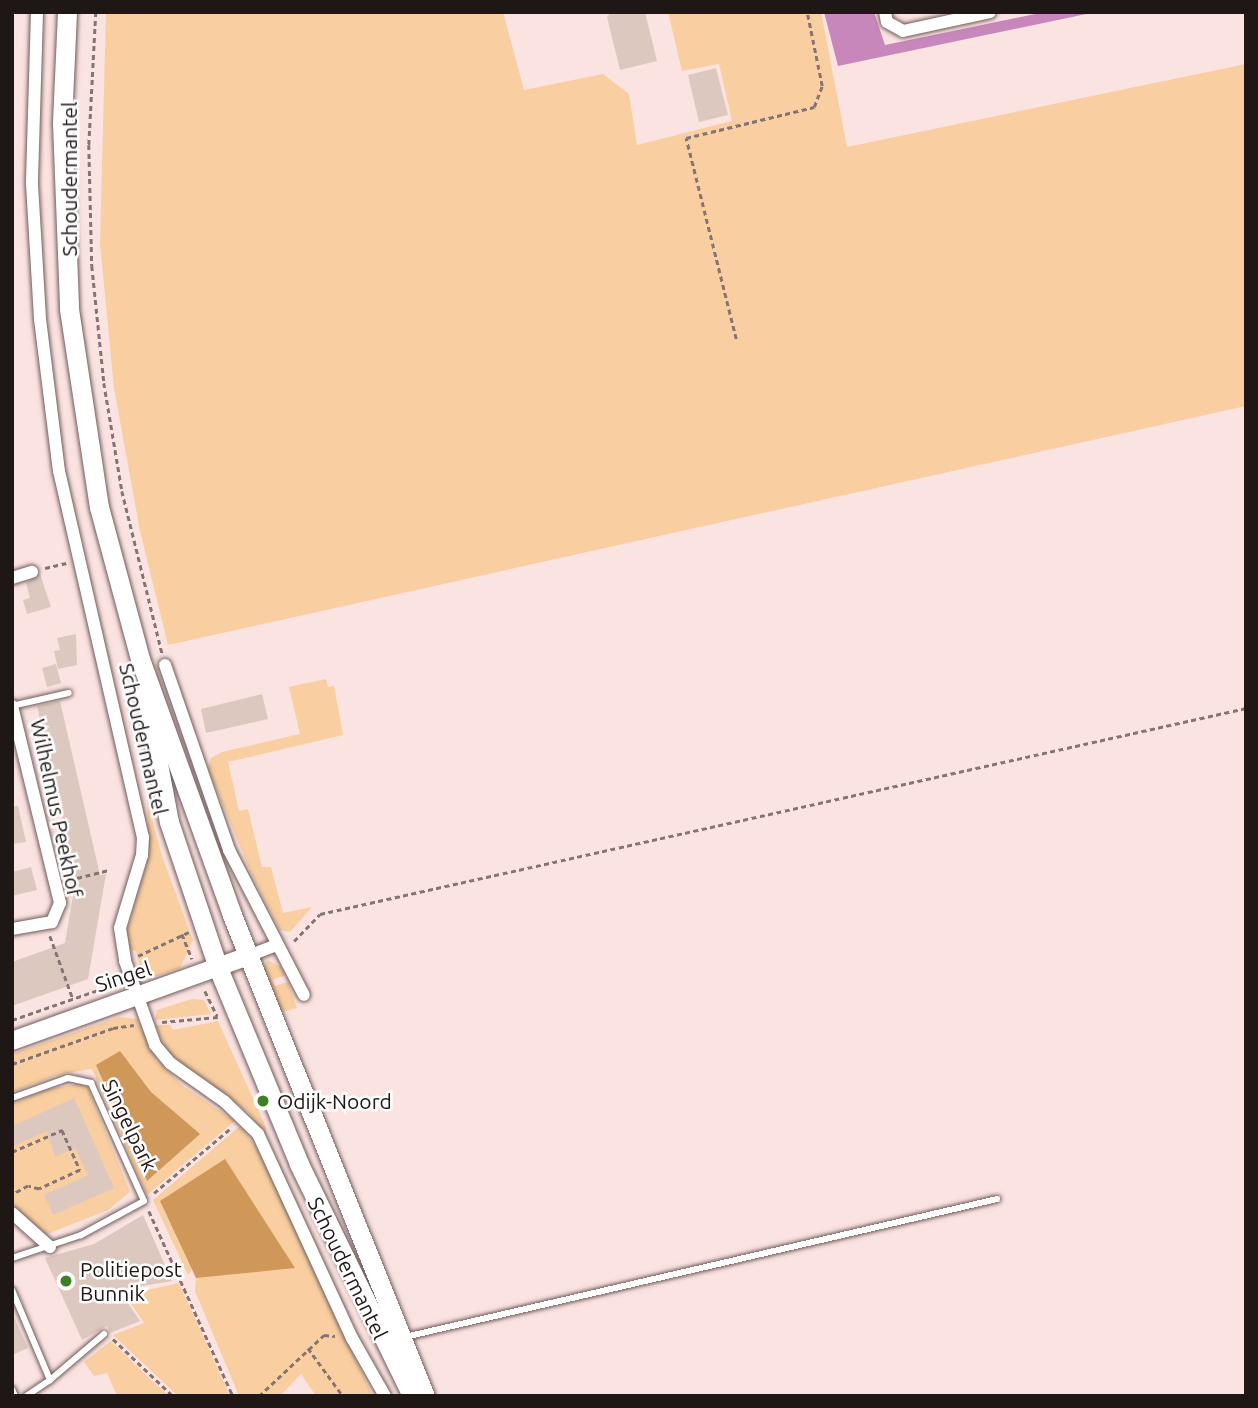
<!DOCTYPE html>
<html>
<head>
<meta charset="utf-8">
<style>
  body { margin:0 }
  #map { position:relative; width:1258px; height:1408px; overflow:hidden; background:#fbe3e1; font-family:Ubuntu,sans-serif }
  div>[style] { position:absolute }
  .green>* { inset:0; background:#f9cea0 }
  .forest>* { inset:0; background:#cf9859 }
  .water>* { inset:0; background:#c887ba }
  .building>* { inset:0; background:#ddc8bf }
  .path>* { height:2.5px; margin-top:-1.25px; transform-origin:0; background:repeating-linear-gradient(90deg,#847473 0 5px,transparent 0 8.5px) }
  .roads { filter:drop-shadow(0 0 2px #705b5a) drop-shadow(0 0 2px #705b5a) }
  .lane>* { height:6px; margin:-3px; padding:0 3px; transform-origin:3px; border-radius:3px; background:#fff }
  .street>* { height:12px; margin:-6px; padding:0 6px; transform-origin:6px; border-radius:6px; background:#fff }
  .secondary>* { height:18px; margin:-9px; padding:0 9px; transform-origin:9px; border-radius:9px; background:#fff }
  .primary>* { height:19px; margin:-9.5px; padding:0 9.5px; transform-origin:9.5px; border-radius:9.5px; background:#fff }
  .dots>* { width:19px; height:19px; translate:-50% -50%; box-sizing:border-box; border:4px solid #fff; border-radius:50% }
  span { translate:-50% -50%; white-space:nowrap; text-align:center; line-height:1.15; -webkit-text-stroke:5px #fff; paint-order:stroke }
  .street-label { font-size:21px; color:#1f1616 }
  .poi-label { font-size:21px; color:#1f1616 }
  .left { translate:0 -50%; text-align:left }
  .frame { position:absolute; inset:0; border:14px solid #1f1616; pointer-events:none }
</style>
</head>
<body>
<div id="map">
  <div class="green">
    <div style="clip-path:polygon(106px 12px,503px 12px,524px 90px,603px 74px,629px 94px,637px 145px,732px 121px,719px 64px,682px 71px,668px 12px,821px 12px,847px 147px,1246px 64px,1246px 406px,168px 645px,140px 531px,114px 388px,100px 243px)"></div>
    <div style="clip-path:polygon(326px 679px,328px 687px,334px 686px,343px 735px,228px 762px,239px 811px,248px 809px,262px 867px,271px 867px,283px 913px,312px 907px,290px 932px,280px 930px,251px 873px,208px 769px,211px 758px,222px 752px,300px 734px,289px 687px)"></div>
    <div style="clip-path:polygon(147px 801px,162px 856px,193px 940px,180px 968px,151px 978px,141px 972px,136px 951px,128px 949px,127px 931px,149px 856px)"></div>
    <div style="clip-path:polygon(267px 960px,281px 967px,286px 975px,272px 980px,275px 986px,288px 982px,297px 1008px,282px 1012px,262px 973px)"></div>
    <div style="clip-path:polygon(192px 999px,204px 1000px,211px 1014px,155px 1020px,157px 1010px)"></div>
    <div style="clip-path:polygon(119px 1017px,137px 1019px,157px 1060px,182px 1085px,235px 1121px,147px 1195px,92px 1069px,61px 1074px,12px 1092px,12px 1054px)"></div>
    <div style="clip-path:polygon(218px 1021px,266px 1127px,266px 1134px,247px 1111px,186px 1069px,166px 1049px,155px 1025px,170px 1025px,173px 1030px)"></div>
    <div style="clip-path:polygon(80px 1084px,88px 1088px,130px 1192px,108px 1210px,45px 1235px,12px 1204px,12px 1104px,47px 1089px)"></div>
    <div style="clip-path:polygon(240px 1126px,258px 1150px,373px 1396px,316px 1396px,301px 1374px,280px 1396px,239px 1396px,195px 1291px,196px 1278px,294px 1267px,160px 1201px,192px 1270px,188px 1275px,153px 1200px)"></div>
    <div style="clip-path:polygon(179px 1283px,204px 1338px,230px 1396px,178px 1396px,113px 1335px,144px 1323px,125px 1295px)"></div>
    <div style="clip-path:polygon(111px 1341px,148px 1377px,169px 1396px,117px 1396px,107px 1373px,94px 1376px,84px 1362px)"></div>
  </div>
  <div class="forest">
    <div style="clip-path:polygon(120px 1051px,151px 1092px,200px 1134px,147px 1181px,96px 1065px)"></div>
    <div style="clip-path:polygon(225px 1159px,295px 1268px,196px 1278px,160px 1201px)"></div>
  </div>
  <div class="water">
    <div style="clip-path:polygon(824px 12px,874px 12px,885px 45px,1045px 12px,1096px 12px,838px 66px)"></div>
  </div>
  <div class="building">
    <div style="clip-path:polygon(611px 12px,645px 12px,657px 61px,620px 70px,607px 17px)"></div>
    <div style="clip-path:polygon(716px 68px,728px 115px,699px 122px,688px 75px)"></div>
    <div style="clip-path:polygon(40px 574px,51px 607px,27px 614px,23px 600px,30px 598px,26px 583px)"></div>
    <div style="clip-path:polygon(76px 634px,77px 665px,58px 669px,54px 651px,60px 650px,57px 638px)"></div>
    <div style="clip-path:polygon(56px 664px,61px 683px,47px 687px,42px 668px)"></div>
    <div style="clip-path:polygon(262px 694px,268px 719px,206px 733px,201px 709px)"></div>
    <div style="clip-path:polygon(60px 701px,100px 875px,106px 874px,88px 979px,12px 1006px,12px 962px,65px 943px,76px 878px,37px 706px)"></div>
    <div style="clip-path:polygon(18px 806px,26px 842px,12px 844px,12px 807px)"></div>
    <div style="clip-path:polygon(31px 867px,37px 890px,12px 896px,12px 872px)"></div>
    <div style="clip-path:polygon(74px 1098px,114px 1188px,53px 1215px,44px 1195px,88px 1175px,75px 1148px,55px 1157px,47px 1131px,12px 1147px,12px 1126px)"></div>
    <div style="clip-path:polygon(143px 1215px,172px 1281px,119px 1290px,140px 1321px,110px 1333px,107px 1326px,82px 1340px,45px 1258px,94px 1244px)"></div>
    <div style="clip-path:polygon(12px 1313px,28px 1348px,12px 1355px)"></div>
  </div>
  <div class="path">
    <div style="left:96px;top:12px;width:133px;rotate:93deg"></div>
    <div style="left:89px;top:145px;width:121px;rotate:88.6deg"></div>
    <div style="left:92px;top:266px;width:118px;rotate:84.1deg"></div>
    <div style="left:104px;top:383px;width:109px;rotate:80.5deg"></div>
    <div style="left:122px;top:491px;width:167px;rotate:76.1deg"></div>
    <div style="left:736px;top:339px;width:207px;rotate:-104deg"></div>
    <div style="left:686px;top:138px;width:132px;rotate:-13.6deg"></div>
    <div style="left:814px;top:107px;width:22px;rotate:-69deg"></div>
    <div style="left:822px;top:86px;width:76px;rotate:-101.5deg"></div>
    <div style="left:45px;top:568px;width:22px;rotate:-13deg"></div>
    <div style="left:69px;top:880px;width:41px;rotate:-14deg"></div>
    <div style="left:182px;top:934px;width:27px;rotate:68deg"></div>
    <div style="left:50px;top:936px;width:67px;rotate:69.9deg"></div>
    <div style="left:294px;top:941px;width:37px;rotate:-46deg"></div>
    <div style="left:320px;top:914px;width:949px;rotate:-12.54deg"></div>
    <div style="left:138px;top:956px;width:56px;rotate:-25.2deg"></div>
    <div style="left:205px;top:991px;width:28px;rotate:64deg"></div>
    <div style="left:12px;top:1020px;width:112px;rotate:-19.2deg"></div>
    <div style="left:162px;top:1022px;width:56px;rotate:-5.1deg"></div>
    <div style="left:12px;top:1064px;width:107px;rotate:-19.6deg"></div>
    <div style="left:113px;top:1028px;width:21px;rotate:-8deg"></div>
    <div style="left:12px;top:1152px;width:55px;rotate:-23.7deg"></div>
    <div style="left:62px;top:1130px;width:44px;rotate:65.8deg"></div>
    <div style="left:80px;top:1170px;width:45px;rotate:155.1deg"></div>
    <div style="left:39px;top:1189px;width:11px;rotate:-165deg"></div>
    <div style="left:28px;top:1186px;width:18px;rotate:151deg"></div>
    <div style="left:154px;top:1193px;width:102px;rotate:-40.2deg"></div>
    <div style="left:149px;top:1211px;width:203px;rotate:65.6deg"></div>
    <div style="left:113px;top:1339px;width:83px;rotate:43.5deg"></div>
    <div style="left:308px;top:1348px;width:59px;rotate:53.9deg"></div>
    <div style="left:259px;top:1396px;width:89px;rotate:-43.2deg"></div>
    <div style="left:324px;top:1335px;width:11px;rotate:5deg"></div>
  </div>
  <div class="roads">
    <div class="lane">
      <div style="left:16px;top:705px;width:54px;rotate:-12.8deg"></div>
      <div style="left:12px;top:1098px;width:59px;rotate:-19.7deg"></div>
      <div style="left:68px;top:1078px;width:24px;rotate:12deg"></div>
      <div style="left:91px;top:1083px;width:129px;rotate:65.8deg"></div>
      <div style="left:144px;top:1201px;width:72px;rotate:151.6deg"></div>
      <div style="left:81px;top:1235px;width:73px;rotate:161.6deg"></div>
      <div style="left:12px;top:1290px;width:98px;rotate:67.1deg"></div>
      <div style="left:50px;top:1380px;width:29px;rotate:146deg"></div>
      <div style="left:405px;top:1337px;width:608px;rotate:-13.12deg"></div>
      <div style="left:50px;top:1380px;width:71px;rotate:-40.4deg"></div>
      <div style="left:12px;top:1389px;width:8px;rotate:67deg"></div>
    </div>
    <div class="street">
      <div style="left:37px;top:12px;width:172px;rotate:91.7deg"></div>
      <div style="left:32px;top:184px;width:135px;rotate:86.6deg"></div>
      <div style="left:40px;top:319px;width:153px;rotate:82.9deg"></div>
      <div style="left:59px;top:471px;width:376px;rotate:77.1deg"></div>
      <div style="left:143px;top:837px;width:18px;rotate:93deg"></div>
      <div style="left:142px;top:855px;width:76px;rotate:106.8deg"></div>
      <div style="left:120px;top:928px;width:33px;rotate:81deg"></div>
      <div style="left:125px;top:961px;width:89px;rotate:70.3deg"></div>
      <div style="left:155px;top:1045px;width:23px;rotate:50deg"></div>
      <div style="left:170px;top:1063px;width:67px;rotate:35.3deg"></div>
      <div style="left:225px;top:1102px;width:46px;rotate:44.1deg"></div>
      <div style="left:258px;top:1134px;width:225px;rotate:65.3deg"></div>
      <div style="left:352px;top:1338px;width:67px;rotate:60.4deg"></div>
      <div style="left:885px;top:12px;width:10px;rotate:79deg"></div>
      <div style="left:887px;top:22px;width:18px;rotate:29deg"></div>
      <div style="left:903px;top:31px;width:89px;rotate:-12.3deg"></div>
      <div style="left:12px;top:578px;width:21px;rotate:-17deg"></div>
      <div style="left:165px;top:665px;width:196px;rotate:70.9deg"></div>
      <div style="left:229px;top:850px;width:163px;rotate:62.7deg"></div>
      <div style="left:12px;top:706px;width:203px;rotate:76.3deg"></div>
      <div style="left:60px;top:903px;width:21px;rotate:113deg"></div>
      <div style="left:52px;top:922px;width:41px;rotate:170.1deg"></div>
      <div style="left:248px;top:956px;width:31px;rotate:-21deg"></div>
      <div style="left:12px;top:1213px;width:51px;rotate:41.8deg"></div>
    </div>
    <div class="secondary">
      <div style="left:12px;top:1041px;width:251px;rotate:-19.8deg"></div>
    </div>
    <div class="primary">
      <div style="left:67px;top:12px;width:111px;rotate:92.6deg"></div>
      <div style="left:62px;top:123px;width:186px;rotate:87.8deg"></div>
      <div style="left:69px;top:309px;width:200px;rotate:81.4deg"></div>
      <div style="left:99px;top:507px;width:157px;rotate:74.9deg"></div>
      <div style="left:140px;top:659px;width:272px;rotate:70.2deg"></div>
      <div style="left:232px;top:915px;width:518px;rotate:68.14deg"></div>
      <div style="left:145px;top:694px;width:130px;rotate:79.4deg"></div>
      <div style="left:169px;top:822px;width:154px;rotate:71.4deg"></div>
      <div style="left:218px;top:968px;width:212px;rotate:67.5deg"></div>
      <div style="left:299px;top:1164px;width:258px;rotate:64deg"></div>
    </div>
  </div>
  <div class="dots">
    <div style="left:263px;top:1101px;background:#3d8124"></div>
    <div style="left:66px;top:1281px;background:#3d8124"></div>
  </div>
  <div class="street-label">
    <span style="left:69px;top:179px;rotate:-90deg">Schoudermantel</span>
    <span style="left:144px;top:739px;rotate:77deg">Schoudermantel</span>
    <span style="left:57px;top:808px;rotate:78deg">Wilhelmus Peekhof</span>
    <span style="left:123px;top:976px;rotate:-18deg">Singel</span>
    <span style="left:130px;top:1125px;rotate:64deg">Singelpark</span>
    <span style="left:348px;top:1268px;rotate:64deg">Schoudermantel</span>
  </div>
  <div class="poi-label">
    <span class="left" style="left:277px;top:1101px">Odijk-Noord</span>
    <span class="left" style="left:80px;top:1281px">Politiepost<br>Bunnik</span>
  </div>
  <div class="frame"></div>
</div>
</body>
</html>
